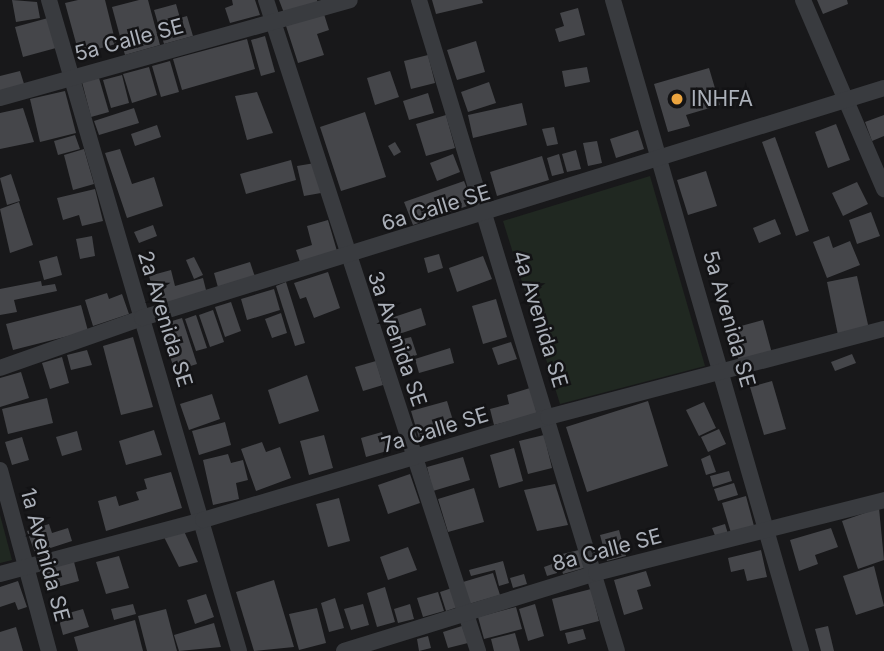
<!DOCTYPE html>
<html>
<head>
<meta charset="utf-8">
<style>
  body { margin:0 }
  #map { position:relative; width:884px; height:651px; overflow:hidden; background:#18181a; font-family:Inter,sans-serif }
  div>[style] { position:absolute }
  .green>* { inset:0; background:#202821 }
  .building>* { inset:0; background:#45464a }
  .minor>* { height:16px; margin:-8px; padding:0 8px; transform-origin:8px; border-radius:8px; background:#393b3f }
  .dots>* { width:19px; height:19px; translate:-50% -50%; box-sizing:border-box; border:4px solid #131315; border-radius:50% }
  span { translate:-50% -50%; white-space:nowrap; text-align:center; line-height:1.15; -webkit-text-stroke:5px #131315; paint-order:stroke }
  .street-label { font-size:21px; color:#abb0b9 }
  .poi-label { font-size:21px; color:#abb0b9 }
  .left { translate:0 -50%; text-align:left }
</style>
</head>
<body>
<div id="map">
  <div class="green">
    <div style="clip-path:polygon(650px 176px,705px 366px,560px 404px,503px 221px)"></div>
    <div style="clip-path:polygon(0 515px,12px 560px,0 563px)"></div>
  </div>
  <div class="building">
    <div style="clip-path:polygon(12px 0,37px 2px,40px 18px,16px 22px)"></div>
    <div style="clip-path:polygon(78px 0,105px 0,116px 44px,79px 54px,65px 3px)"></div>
    <div style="clip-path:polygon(139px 0,148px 0,160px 45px,125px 55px,112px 7px)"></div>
    <div style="clip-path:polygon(232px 0,255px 0,260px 15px,230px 23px,225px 8px,233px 5px)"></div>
    <div style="clip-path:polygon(279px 0,317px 0,318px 3px,284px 13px)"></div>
    <div style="clip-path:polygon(432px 0,482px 0,483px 3px,436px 14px)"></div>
    <div style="clip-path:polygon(817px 0,847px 0,848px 4px,823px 14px)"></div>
    <div style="clip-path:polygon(176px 4px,180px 18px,187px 16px,193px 36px,164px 44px,154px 10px)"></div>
    <div style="clip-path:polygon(578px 8px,585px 35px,559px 42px,555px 29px,564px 26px,560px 13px)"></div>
    <div style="clip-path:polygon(324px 14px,329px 30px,317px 34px,324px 55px,298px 63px,286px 26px)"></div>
    <div style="clip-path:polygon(48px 18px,56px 48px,23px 57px,15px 27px)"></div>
    <div style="clip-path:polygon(265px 36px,275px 72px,261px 76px,251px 40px)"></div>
    <div style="clip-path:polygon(247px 39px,255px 69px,182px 90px,173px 59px)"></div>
    <div style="clip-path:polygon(476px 41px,485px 72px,457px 80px,447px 50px)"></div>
    <div style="clip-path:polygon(428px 55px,435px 83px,411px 89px,404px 61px)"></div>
    <div style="clip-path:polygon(170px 61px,179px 92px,161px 97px,152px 66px)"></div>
    <div style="clip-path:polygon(149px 67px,157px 95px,132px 103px,123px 74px)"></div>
    <div style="clip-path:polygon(587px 67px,590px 82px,565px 87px,562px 71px)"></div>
    <div style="clip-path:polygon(709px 68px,720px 105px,686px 115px,690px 126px,668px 132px,654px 84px)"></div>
    <div style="clip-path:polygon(20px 71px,25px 87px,0 93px,0 76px)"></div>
    <div style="clip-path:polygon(390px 71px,399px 97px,375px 105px,367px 78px)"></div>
    <div style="clip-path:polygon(122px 75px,129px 103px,111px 108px,103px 80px)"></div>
    <div style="clip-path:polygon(99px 78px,109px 112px,91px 117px,82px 82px)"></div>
    <div style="clip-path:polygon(489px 82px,496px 103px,468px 112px,461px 92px)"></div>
    <div style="clip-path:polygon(65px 91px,76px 133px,40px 142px,30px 99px)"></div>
    <div style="clip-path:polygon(257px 92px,273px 133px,247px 140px,235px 96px)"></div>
    <div style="clip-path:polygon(428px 93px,434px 113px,409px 120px,403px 101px)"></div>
    <div style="clip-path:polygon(522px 103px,527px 125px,473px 138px,468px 115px)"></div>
    <div style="clip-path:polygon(23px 108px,34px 142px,0 149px,0 113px)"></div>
    <div style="clip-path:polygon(134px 108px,139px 123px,99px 135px,94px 121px)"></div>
    <div style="clip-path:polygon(365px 112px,386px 177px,341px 191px,320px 127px)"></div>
    <div style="clip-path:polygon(446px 115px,455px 148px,426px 156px,416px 124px)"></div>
    <div style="clip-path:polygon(884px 115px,884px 136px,872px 141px,865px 122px)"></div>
    <div style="clip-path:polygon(836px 124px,850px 160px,828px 168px,815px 132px)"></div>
    <div style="clip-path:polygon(157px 125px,161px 137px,135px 146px,131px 134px)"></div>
    <div style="clip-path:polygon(554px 127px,558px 144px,547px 146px,542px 129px)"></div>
    <div style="clip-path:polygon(638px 130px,644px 149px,616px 158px,610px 139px)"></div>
    <div style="clip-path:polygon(75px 135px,80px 149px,58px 155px,54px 141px)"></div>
    <div style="clip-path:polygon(775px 137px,809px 231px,796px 236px,762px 142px)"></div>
    <div style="clip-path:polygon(597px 141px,602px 163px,588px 166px,583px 143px)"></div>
    <div style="clip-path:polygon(395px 142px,401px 152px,394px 156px,388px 146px)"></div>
    <div style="clip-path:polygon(84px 149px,94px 184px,73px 190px,64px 155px)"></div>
    <div style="clip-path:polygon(120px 149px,132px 184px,154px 177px,163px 206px,127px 218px,105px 153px)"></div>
    <div style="clip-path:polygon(576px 150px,581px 169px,567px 172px,562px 154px)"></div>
    <div style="clip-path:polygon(453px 154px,460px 172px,437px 181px,430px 163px)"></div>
    <div style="clip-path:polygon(559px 154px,564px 173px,552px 176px,547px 158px)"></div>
    <div style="clip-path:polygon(542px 156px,549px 180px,497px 196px,490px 172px)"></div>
    <div style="clip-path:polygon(291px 160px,296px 180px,246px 194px,240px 174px)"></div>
    <div style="clip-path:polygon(315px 163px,321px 193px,304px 196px,297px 166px)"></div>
    <div style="clip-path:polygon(706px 171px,717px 206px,688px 215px,677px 180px)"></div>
    <div style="clip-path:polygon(11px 174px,20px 201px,7px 205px,0 178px)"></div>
    <div style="clip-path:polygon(464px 181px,473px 204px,413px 225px,404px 202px)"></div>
    <div style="clip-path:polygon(857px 182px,868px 204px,843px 216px,832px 193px)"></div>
    <div style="clip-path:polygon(95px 189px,103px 221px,82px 226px,79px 215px,63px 220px,57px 198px)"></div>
    <div style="clip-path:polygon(19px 202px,33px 245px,10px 253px,0 209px)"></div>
    <div style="clip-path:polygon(871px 212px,880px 236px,857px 244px,849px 220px)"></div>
    <div style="clip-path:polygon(775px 219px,781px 234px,759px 243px,753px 228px)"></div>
    <div style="clip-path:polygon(328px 220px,337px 251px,300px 262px,296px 250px,312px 245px,307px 226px)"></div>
    <div style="clip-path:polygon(153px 225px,157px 236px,139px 243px,134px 232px)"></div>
    <div style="clip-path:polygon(92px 236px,95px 256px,80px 259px,76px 239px)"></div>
    <div style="clip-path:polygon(829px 236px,833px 248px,850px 241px,860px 265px,827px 278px,813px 242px)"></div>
    <div style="clip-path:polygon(439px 254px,443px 268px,428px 273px,424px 258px)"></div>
    <div style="clip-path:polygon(57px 256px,62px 275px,44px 280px,39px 261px)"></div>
    <div style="clip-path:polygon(483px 256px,492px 279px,457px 292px,449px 268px)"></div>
    <div style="clip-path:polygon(194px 257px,203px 275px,194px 279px,186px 260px)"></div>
    <div style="clip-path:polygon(250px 262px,256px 280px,219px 291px,214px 273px)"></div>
    <div style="clip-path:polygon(171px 270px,175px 286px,203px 278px,207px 294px,157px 306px,149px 276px)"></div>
    <div style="clip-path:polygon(328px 272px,340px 308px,314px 318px,306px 297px,300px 299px,294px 283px)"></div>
    <div style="clip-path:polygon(857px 276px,869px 329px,838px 335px,827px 282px)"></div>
    <div style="clip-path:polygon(41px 281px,42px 286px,55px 284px,57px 291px,14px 300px,17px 312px,0 315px,0 289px)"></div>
    <div style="clip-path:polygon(286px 282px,305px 343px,295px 346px,276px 286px)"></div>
    <div style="clip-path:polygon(274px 289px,280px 310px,247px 320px,241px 299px)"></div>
    <div style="clip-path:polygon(107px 293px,109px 299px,122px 294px,129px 314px,93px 326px,85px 300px)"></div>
    <div style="clip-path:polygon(496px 299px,507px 337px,483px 344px,472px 306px)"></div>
    <div style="clip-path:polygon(231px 302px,241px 331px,225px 337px,215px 307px)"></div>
    <div style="clip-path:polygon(81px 305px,88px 331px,13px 350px,6px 324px)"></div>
    <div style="clip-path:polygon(421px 308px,426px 325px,390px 337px,385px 320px)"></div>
    <div style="clip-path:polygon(213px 310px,224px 342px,210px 347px,199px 315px)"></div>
    <div style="clip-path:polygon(281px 313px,287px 333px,272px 338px,265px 319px)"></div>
    <div style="clip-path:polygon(196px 315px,207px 348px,196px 351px,185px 319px)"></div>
    <div style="clip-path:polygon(182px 318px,197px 364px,175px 371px,159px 325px)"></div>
    <div style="clip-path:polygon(763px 320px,773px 357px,740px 366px,730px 329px)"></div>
    <div style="clip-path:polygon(133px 337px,153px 407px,121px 415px,103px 346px)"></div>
    <div style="clip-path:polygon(411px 337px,417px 355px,396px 361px,391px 342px)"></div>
    <div style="clip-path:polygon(511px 342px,517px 359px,498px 365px,492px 348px)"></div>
    <div style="clip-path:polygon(450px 348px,454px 363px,419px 373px,415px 359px)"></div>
    <div style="clip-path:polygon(87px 350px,92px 365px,71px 370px,67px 355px)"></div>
    <div style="clip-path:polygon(852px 354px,856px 363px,835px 371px,831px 362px)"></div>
    <div style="clip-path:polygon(62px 357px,69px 383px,50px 389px,42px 363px)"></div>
    <div style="clip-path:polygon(376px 361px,383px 385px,363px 391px,355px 367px)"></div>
    <div style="clip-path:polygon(21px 372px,29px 398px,0 407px,0 378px)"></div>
    <div style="clip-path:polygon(307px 375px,319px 411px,279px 424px,268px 390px)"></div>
    <div style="clip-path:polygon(772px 381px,786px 429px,764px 435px,750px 387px)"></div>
    <div style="clip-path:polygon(530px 388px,537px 414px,494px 425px,490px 409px,509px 404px,507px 395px)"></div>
    <div style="clip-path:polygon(212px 394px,220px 419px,189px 430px,180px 404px)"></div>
    <div style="clip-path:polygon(47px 398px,53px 423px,8px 434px,2px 409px)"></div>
    <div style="clip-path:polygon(447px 401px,455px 427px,419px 438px,411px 411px)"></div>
    <div style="clip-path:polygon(648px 401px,668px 466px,587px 492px,566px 427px)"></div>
    <div style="clip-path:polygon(704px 402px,716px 428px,699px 436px,686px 410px)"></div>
    <div style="clip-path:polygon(225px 422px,231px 445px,199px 455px,192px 431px)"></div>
    <div style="clip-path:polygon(719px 429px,726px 444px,708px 452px,701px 437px)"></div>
    <div style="clip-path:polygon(154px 430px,162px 455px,126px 465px,119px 441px)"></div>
    <div style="clip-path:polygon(77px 431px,82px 450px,62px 456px,56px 437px)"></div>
    <div style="clip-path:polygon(382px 432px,387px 451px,366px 457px,361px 438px)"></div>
    <div style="clip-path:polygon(324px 435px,333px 468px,309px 475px,300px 441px)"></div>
    <div style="clip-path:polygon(544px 435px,552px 468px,528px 474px,519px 441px)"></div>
    <div style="clip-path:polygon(22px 437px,29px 460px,12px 465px,5px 442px)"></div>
    <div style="clip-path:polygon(262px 442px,266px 452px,280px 447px,291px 478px,256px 491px,241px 449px)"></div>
    <div style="clip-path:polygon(514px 448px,523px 481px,499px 488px,490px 455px)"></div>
    <div style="clip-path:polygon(228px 454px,231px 463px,243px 460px,248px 480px,236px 483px,239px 499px,213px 505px,203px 460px)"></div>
    <div style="clip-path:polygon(710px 455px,716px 472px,706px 475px,701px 459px)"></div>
    <div style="clip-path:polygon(463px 457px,470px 480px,433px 491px,427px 467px)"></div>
    <div style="clip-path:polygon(729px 471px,732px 481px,713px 487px,710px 476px)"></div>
    <div style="clip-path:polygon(171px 472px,182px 508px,106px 531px,98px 501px,116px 496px,119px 506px,139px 500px,136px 492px,147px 489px,144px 479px)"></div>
    <div style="clip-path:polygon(410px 474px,420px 503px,388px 514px,378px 485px)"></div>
    <div style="clip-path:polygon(734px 483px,738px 495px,718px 501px,714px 489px)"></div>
    <div style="clip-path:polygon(555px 484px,568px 525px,537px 531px,524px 490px)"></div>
    <div style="clip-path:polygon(474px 488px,484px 522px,448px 532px,438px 499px)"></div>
    <div style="clip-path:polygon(746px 496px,754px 526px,731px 533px,722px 503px)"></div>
    <div style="clip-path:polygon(339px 498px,350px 541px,328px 547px,316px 504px)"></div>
    <div style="clip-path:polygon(879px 508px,884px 560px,858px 569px,842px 521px)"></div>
    <div style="clip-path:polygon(49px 524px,52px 533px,68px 528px,72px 541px,35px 553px,27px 531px)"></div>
    <div style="clip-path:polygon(725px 524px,728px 534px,716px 538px,712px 528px)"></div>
    <div style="clip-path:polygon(831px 528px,838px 547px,815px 555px,818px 564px,799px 571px,790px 540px)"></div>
    <div style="clip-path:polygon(619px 530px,626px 556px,607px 561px,600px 535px)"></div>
    <div style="clip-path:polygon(184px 531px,198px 562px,179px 567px,164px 537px)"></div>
    <div style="clip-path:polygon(408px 547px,417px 570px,388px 580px,380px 557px)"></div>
    <div style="clip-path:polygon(579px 550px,584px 568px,563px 574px,558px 555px)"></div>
    <div style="clip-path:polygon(761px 550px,767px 577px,747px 581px,744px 569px,731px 572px,728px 558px)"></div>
    <div style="clip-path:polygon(119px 556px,129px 588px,106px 594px,96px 562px)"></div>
    <div style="clip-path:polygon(73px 558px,79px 581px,46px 590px,40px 567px)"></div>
    <div style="clip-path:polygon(503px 561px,509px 583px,499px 586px,495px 570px,471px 576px,469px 570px)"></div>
    <div style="clip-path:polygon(555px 563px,557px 573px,547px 576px,544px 567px)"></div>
    <div style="clip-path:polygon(874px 566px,884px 606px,856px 615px,843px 576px)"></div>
    <div style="clip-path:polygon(646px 571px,651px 586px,637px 590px,643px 609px,624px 615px,614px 580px)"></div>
    <div style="clip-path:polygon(493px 573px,500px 595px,469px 604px,463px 582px)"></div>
    <div style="clip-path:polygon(524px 574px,527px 584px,513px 588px,510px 578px)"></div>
    <div style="clip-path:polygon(274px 580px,294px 647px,254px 651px,236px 592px)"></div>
    <div style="clip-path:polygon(18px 581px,27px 607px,18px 610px,15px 602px,0 607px,0 587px)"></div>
    <div style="clip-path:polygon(385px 587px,395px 622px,377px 627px,367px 593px)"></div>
    <div style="clip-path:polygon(452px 588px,458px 607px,446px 611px,440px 592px)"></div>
    <div style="clip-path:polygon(591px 589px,599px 621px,560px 631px,552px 599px)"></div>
    <div style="clip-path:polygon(438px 592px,444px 611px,423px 617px,417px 598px)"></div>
    <div style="clip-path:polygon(206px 594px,214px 617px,195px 624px,187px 600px)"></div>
    <div style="clip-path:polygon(335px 598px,344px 628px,329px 632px,321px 603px)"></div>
    <div style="clip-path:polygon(133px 604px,136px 614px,114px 620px,111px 609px)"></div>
    <div style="clip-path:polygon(363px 604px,369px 625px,351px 630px,344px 609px)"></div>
    <div style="clip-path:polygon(410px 604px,414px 619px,398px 623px,394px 609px)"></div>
    <div style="clip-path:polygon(535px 604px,544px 636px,528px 641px,519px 609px)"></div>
    <div style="clip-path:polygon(516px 607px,522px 629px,484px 639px,478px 617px)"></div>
    <div style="clip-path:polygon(317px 608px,326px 643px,299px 650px,289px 614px)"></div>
    <div style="clip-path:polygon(83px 609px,89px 627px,63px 635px,58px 616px)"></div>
    <div style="clip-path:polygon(166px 609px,177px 651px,147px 651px,138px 616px)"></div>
    <div style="clip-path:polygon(135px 620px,143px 651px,78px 651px,74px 637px)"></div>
    <div style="clip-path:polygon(214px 623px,221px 647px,179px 651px,174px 635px)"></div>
    <div style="clip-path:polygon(462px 626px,468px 643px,448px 648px,443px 632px)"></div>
    <div style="clip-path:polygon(828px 626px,834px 651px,821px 651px,815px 629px)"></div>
    <div style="clip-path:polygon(16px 627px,23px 651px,0 651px,0 632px)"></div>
    <div style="clip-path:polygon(583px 629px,586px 639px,568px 644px,565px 633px)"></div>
    <div style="clip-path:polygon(515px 633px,520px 651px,494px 651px,491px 639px)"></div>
    <div style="clip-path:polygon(428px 636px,431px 648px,419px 651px,417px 639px)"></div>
  </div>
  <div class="minor">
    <div style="left:49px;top:0;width:678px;rotate:73.73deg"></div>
    <div style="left:266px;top:0;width:685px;rotate:71.96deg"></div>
    <div style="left:419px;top:0;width:680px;rotate:73.08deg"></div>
    <div style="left:613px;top:0;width:678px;rotate:73.89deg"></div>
    <div style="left:803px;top:0;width:206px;rotate:66.8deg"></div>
    <div style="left:0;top:98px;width:363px;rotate:-15.6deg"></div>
    <div style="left:0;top:368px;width:151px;rotate:-19.4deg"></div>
    <div style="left:142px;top:318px;width:777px;rotate:-17.22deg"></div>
    <div style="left:0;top:470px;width:188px;rotate:74.9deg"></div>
    <div style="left:0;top:574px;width:210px;rotate:-14.9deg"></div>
    <div style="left:203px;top:520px;width:360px;rotate:-16.6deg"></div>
    <div style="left:548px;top:417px;width:347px;rotate:-14.7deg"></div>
    <div style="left:344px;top:651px;width:264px;rotate:-17.2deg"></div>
    <div style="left:596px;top:573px;width:297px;rotate:-14.2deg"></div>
  </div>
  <div class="dots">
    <div style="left:677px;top:99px;background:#eba43f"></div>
  </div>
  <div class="street-label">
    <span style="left:129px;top:40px;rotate:-15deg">5a Calle SE</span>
    <span style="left:436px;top:208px;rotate:-17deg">6a Calle SE</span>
    <span style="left:165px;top:319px;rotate:73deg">2a Avenida SE</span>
    <span style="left:540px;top:319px;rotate:73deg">4a Avenida SE</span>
    <span style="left:729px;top:319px;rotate:74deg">5a Avenida SE</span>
    <span style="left:397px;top:339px;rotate:71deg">3a Avenida SE</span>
    <span style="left:435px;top:430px;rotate:-17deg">7a Calle SE</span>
    <span style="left:607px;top:550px;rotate:-15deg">8a Calle SE</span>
    <span style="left:45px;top:555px;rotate:75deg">1a Avenida SE</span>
  </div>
  <div class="poi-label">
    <span class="left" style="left:691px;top:99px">INHFA</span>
  </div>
</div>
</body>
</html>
